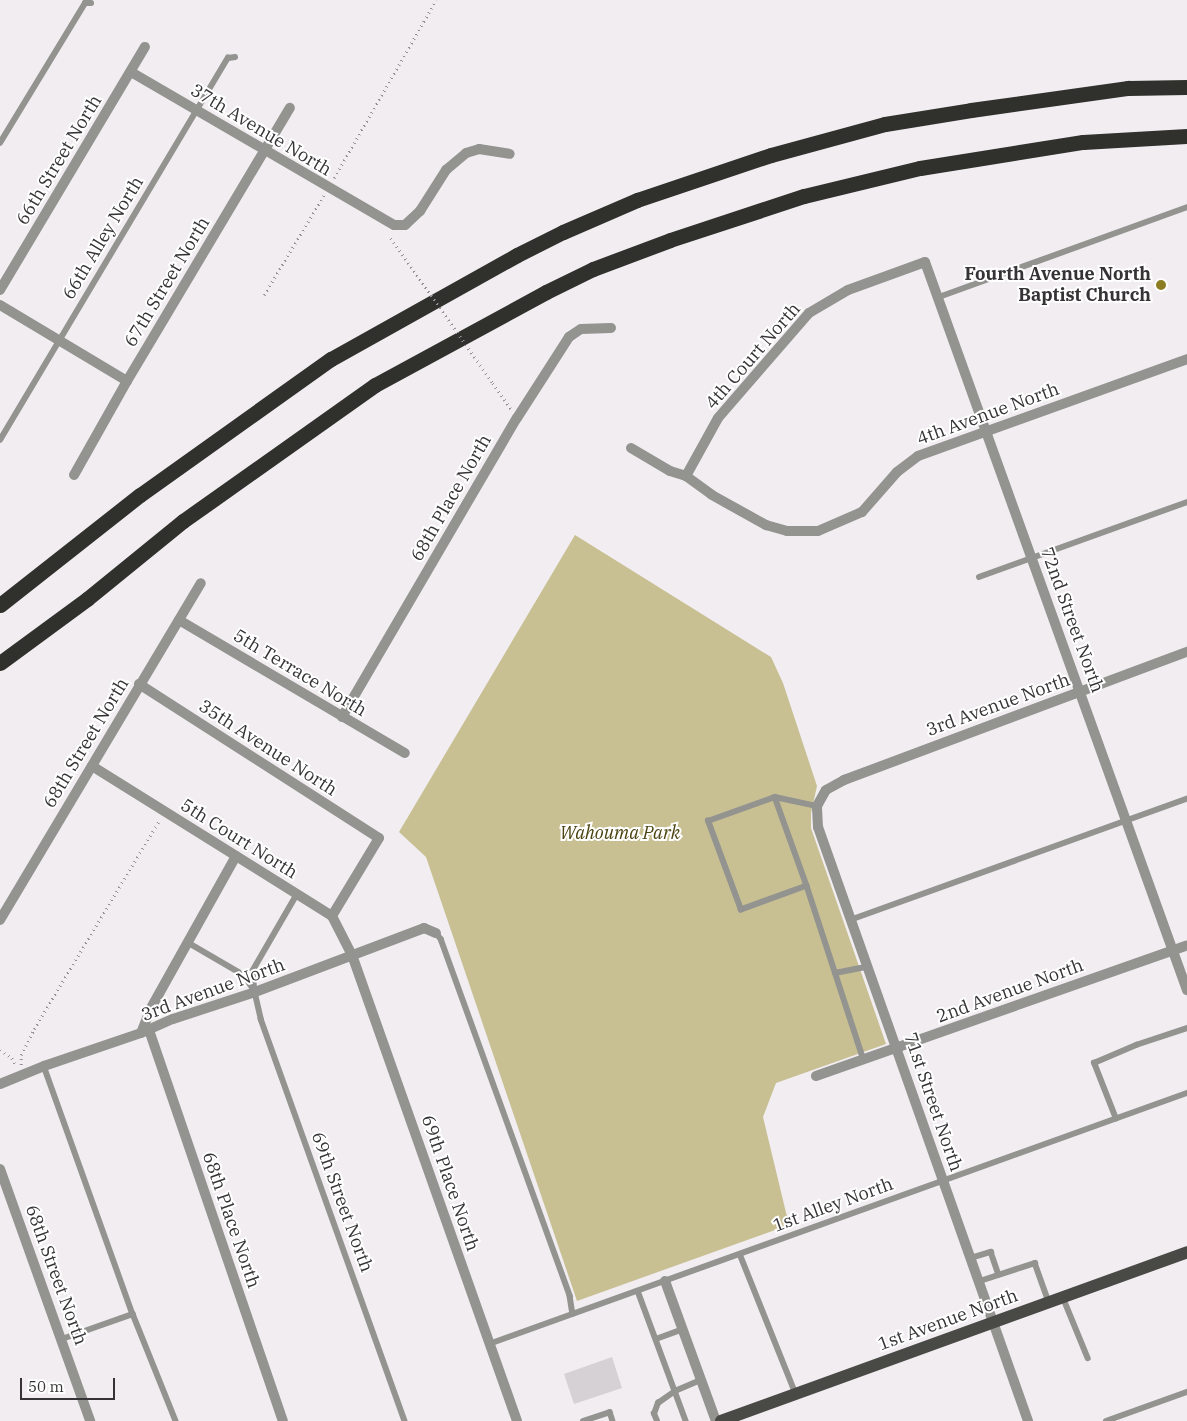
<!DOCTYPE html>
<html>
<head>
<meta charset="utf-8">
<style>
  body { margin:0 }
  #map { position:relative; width:1187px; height:1421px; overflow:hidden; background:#f1edf1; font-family:"IBM Plex Serif",serif }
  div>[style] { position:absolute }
  .green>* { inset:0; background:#c8c093 }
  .building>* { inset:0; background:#d5d1d5 }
  .path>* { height:2.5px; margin-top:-1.25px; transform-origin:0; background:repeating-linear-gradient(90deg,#949194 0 1px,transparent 0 5px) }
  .lane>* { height:5.5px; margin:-2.75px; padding:0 2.75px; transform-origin:2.75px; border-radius:2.75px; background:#939390 }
  .street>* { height:10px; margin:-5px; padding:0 5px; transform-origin:5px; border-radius:5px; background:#939390 }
  .primary>* { height:12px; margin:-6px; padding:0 6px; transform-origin:6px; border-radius:6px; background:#494945 }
  .highway>* { height:15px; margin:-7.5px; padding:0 7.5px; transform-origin:7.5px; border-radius:7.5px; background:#30302c }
  .path-bridge>* { height:2.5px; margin-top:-1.25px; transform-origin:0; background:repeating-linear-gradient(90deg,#949194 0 1px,transparent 0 5px) }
  .dots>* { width:14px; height:14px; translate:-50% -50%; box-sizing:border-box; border:2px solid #fff; border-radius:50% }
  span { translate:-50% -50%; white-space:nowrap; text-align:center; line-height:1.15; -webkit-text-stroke:4px #fff; paint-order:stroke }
  .street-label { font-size:18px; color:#353335 }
  .poi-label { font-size:18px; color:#353335; font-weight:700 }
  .right { translate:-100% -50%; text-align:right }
  .park-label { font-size:18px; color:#4b4310; font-style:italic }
  .scale { position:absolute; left:20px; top:1378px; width:95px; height:22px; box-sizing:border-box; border:2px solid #353335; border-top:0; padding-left:6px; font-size:15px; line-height:18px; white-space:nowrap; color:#353335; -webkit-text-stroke:4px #fff; paint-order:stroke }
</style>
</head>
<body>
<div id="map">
  <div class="green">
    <div style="clip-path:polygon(575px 535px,771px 657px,783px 683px,817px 786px,811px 813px,811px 828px,886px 1044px,776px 1083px,763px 1117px,789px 1225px,577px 1301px,426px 857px,399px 832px)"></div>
  </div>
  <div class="building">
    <div style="clip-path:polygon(612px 1357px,622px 1388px,574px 1404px,564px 1374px)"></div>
  </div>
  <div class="path">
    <div style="left:334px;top:178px;width:205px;rotate:-60.2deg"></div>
    <div style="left:264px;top:295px;width:117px;rotate:-59deg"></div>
    <div style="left:493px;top:383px;width:32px;rotate:55deg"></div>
    <div style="left:0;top:1050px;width:14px;rotate:34deg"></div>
    <div style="left:12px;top:1058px;width:9px;rotate:63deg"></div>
    <div style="left:21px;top:1065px;width:10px;rotate:-90deg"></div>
    <div style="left:21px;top:1055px;width:29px;rotate:-63deg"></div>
    <div style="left:34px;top:1029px;width:243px;rotate:-59deg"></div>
  </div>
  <div class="lane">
    <div style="left:0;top:143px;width:164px;rotate:-58.7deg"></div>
    <div style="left:85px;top:3px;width:6px"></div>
    <div style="left:939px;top:297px;width:264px;rotate:-19.9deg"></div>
    <div style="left:0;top:440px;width:445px;rotate:-59.2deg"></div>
    <div style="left:228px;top:58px;width:7px;rotate:-8deg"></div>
    <div style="left:979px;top:577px;width:221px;rotate:-19.8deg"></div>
    <div style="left:775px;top:797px;width:43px;rotate:12.1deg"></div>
    <div style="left:807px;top:886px;width:70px;rotate:160deg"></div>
    <div style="left:741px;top:910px;width:95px;rotate:-110.3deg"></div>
    <div style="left:708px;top:821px;width:71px;rotate:-19.7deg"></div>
    <div style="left:775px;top:797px;width:95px;rotate:70.2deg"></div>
    <div style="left:807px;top:886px;width:183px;rotate:71.9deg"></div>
    <div style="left:297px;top:895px;width:88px;rotate:120.1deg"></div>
    <div style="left:253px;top:971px;width:21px;rotate:85deg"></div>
    <div style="left:255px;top:992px;width:28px;rotate:77deg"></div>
    <div style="left:261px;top:1019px;width:427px;rotate:70.3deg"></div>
    <div style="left:850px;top:920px;width:358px;rotate:-19.8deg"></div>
    <div style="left:436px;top:933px;width:8px;rotate:50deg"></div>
    <div style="left:441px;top:939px;width:380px;rotate:70.1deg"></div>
    <div style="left:570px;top:1296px;width:18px;rotate:81deg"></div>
    <div style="left:187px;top:942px;width:66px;rotate:30.1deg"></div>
    <div style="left:244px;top:975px;width:18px;rotate:56deg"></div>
    <div style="left:835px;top:973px;width:32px;rotate:-11deg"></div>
    <div style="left:44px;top:1066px;width:263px;rotate:70.3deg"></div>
    <div style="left:133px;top:1314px;width:115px;rotate:68.1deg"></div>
    <div style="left:1116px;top:1119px;width:60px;rotate:-111.4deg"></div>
    <div style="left:1094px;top:1063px;width:46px;rotate:-23.2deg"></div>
    <div style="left:1136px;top:1045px;width:54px;rotate:-18.4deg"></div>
    <div style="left:740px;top:1254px;width:151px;rotate:68.2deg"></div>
    <div style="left:971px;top:1258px;width:21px;rotate:-17deg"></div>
    <div style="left:991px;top:1252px;width:24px;rotate:71deg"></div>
    <div style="left:980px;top:1281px;width:58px;rotate:-18.1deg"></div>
    <div style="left:1035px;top:1263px;width:41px;rotate:70.3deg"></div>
    <div style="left:638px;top:1291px;width:139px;rotate:69.7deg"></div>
    <div style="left:1063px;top:1297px;width:66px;rotate:67.7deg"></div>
    <div style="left:62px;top:1339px;width:75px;rotate:-19.4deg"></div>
    <div style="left:656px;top:1339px;width:29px;rotate:-20deg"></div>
    <div style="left:489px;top:1344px;width:742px;rotate:-19.78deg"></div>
    <div style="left:583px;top:1421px;width:28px;rotate:-18deg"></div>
    <div style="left:610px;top:1412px;width:9px;rotate:72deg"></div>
    <div style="left:657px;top:1421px;width:8px;rotate:-113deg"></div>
    <div style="left:654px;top:1414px;width:12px;rotate:-70deg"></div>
    <div style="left:658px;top:1403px;width:21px;rotate:-35deg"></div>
    <div style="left:675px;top:1391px;width:28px;rotate:-23deg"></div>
    <div style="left:1106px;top:1421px;width:86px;rotate:-19.7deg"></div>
  </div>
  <div class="street">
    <div style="left:131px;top:72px;width:304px;rotate:30.2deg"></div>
    <div style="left:394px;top:225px;width:11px"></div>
    <div style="left:405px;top:225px;width:21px;rotate:-43deg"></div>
    <div style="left:420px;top:211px;width:49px;rotate:-57.6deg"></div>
    <div style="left:446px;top:170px;width:26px;rotate:-40deg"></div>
    <div style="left:466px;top:153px;width:14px;rotate:-17deg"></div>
    <div style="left:479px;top:149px;width:31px;rotate:9deg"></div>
    <div style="left:0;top:290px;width:283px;rotate:-59.2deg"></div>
    <div style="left:0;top:305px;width:148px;rotate:30.9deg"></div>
    <div style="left:631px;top:448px;width:45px;rotate:30.5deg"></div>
    <div style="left:670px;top:471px;width:17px;rotate:17deg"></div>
    <div style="left:686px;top:476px;width:32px;rotate:36deg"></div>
    <div style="left:712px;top:495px;width:62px;rotate:29.1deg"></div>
    <div style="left:766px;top:525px;width:22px;rotate:16deg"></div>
    <div style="left:787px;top:531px;width:31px"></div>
    <div style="left:818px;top:531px;width:48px;rotate:-23.4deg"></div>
    <div style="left:862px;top:512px;width:53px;rotate:-48.8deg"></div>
    <div style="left:897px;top:472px;width:26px;rotate:-37deg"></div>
    <div style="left:918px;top:456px;width:286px;rotate:-19.8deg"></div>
    <div style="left:74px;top:475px;width:108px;rotate:-60.6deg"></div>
    <div style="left:127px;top:381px;width:318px;rotate:-59.2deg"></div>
    <div style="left:686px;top:476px;width:66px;rotate:-61.1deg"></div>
    <div style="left:718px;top:418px;width:139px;rotate:-49.1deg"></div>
    <div style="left:809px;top:313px;width:45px;rotate:-30.5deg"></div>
    <div style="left:848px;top:290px;width:82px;rotate:-20deg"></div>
    <div style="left:925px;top:262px;width:774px;rotate:70.21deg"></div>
    <div style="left:179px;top:620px;width:262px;rotate:30.5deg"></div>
    <div style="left:139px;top:684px;width:285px;rotate:32.7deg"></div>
    <div style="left:379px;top:838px;width:91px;rotate:121.1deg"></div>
    <div style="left:342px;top:717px;width:346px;rotate:-59.7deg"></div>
    <div style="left:517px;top:418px;width:96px;rotate:-57.3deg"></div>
    <div style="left:569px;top:337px;width:14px;rotate:-34deg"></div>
    <div style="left:581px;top:329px;width:30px;rotate:-2deg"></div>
    <div style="left:92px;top:766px;width:283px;rotate:32deg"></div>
    <div style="left:332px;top:916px;width:44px;rotate:62.9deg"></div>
    <div style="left:352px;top:955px;width:494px;rotate:70.5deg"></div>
    <div style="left:0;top:920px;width:392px;rotate:-59.2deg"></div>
    <div style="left:149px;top:1030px;width:413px;rotate:71.1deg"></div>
    <div style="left:141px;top:1033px;width:27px;rotate:-68deg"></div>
    <div style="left:151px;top:1008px;width:174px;rotate:-60.8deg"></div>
    <div style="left:816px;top:1076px;width:393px;rotate:-19.4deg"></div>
    <div style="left:0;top:1084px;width:48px;rotate:-22.2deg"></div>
    <div style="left:44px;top:1066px;width:102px;rotate:-18.8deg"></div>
    <div style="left:141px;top:1033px;width:35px;rotate:-24deg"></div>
    <div style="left:173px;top:1019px;width:86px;rotate:-18.2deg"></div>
    <div style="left:255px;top:992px;width:181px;rotate:-20.7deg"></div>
    <div style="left:424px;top:928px;width:13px;rotate:23deg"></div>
    <div style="left:0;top:1169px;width:268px;rotate:70.3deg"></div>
    <div style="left:665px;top:1281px;width:149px;rotate:70deg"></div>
    <div style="left:1028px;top:1421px;width:630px;rotate:-109.47deg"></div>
    <div style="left:818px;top:827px;width:21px;rotate:-93deg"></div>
    <div style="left:817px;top:806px;width:18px;rotate:-61deg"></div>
    <div style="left:826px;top:790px;width:21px;rotate:-29deg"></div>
    <div style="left:844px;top:780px;width:366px;rotate:-20.5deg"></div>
  </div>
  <div class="primary">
    <div style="left:721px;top:1421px;width:496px;rotate:-19.9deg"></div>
  </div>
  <div class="highway">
    <div style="left:0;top:605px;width:178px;rotate:-38.2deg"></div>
    <div style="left:140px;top:495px;width:234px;rotate:-35.5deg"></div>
    <div style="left:331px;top:359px;width:213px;rotate:-29.2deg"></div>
    <div style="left:517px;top:255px;width:51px;rotate:-26.6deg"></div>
    <div style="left:563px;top:232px;width:81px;rotate:-23.4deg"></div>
    <div style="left:637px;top:200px;width:141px;rotate:-18.6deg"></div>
    <div style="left:771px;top:155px;width:118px;rotate:-15.2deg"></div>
    <div style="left:885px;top:124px;width:87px;rotate:-9.2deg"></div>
    <div style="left:971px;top:110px;width:159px;rotate:-8deg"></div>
    <div style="left:1128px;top:88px;width:59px;rotate:-1deg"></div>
    <div style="left:0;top:663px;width:108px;rotate:-36.3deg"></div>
    <div style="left:87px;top:599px;width:124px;rotate:-39.1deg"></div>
    <div style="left:183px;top:521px;width:235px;rotate:-35.3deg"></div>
    <div style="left:375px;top:385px;width:195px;rotate:-28.5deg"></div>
    <div style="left:546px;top:292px;width:52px;rotate:-26.1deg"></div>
    <div style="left:593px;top:269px;width:82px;rotate:-20.6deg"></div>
    <div style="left:670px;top:240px;width:141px;rotate:-18.2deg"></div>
    <div style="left:804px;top:196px;width:119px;rotate:-13.6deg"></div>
    <div style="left:920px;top:168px;width:165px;rotate:-9.1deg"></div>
    <div style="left:1083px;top:142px;width:104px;rotate:-3.3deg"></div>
  </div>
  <div class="path-bridge">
    <div style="left:391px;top:238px;width:177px;rotate:54.9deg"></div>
  </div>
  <div class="dots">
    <div style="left:1161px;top:285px;background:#8c7c22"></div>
  </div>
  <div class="street-label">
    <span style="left:261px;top:130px;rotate:31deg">37th Avenue North</span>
    <span style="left:59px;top:160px;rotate:-59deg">66th Street North</span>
    <span style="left:103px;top:238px;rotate:-59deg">66th Alley North</span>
    <span style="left:167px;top:282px;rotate:-59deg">67th Street North</span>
    <span style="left:753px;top:356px;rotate:-49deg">4th Court North</span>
    <span style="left:988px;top:414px;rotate:-20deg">4th Avenue North</span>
    <span style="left:451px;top:498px;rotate:-60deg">68th Place North</span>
    <span style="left:1072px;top:620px;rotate:70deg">72nd Street North</span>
    <span style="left:300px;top:673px;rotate:31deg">5th Terrace North</span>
    <span style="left:998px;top:705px;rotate:-20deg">3rd Avenue North</span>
    <span style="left:86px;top:743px;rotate:-59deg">68th Street North</span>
    <span style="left:268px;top:748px;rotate:33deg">35th Avenue North</span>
    <span style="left:239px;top:839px;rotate:32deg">5th Court North</span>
    <span style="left:213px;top:990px;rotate:-20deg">3rd Avenue North</span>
    <span style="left:1010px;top:991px;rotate:-20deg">2nd Avenue North</span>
    <span style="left:933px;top:1102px;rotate:71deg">71st Street North</span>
    <span style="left:450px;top:1183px;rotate:71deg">69th Place North</span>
    <span style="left:342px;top:1202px;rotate:70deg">69th Street North</span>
    <span style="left:833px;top:1205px;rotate:-20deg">1st Alley North</span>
    <span style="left:231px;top:1220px;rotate:71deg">68th Place North</span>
    <span style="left:56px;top:1275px;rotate:70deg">68th Street North</span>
    <span style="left:948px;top:1320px;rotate:-20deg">1st Avenue North</span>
  </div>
  <div class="poi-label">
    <span class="right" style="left:1151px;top:285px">Fourth Avenue North<br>Baptist Church</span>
  </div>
  <div class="park-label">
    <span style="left:620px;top:833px">Wahouma Park</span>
  </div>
  <div class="scale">50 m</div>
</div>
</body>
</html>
